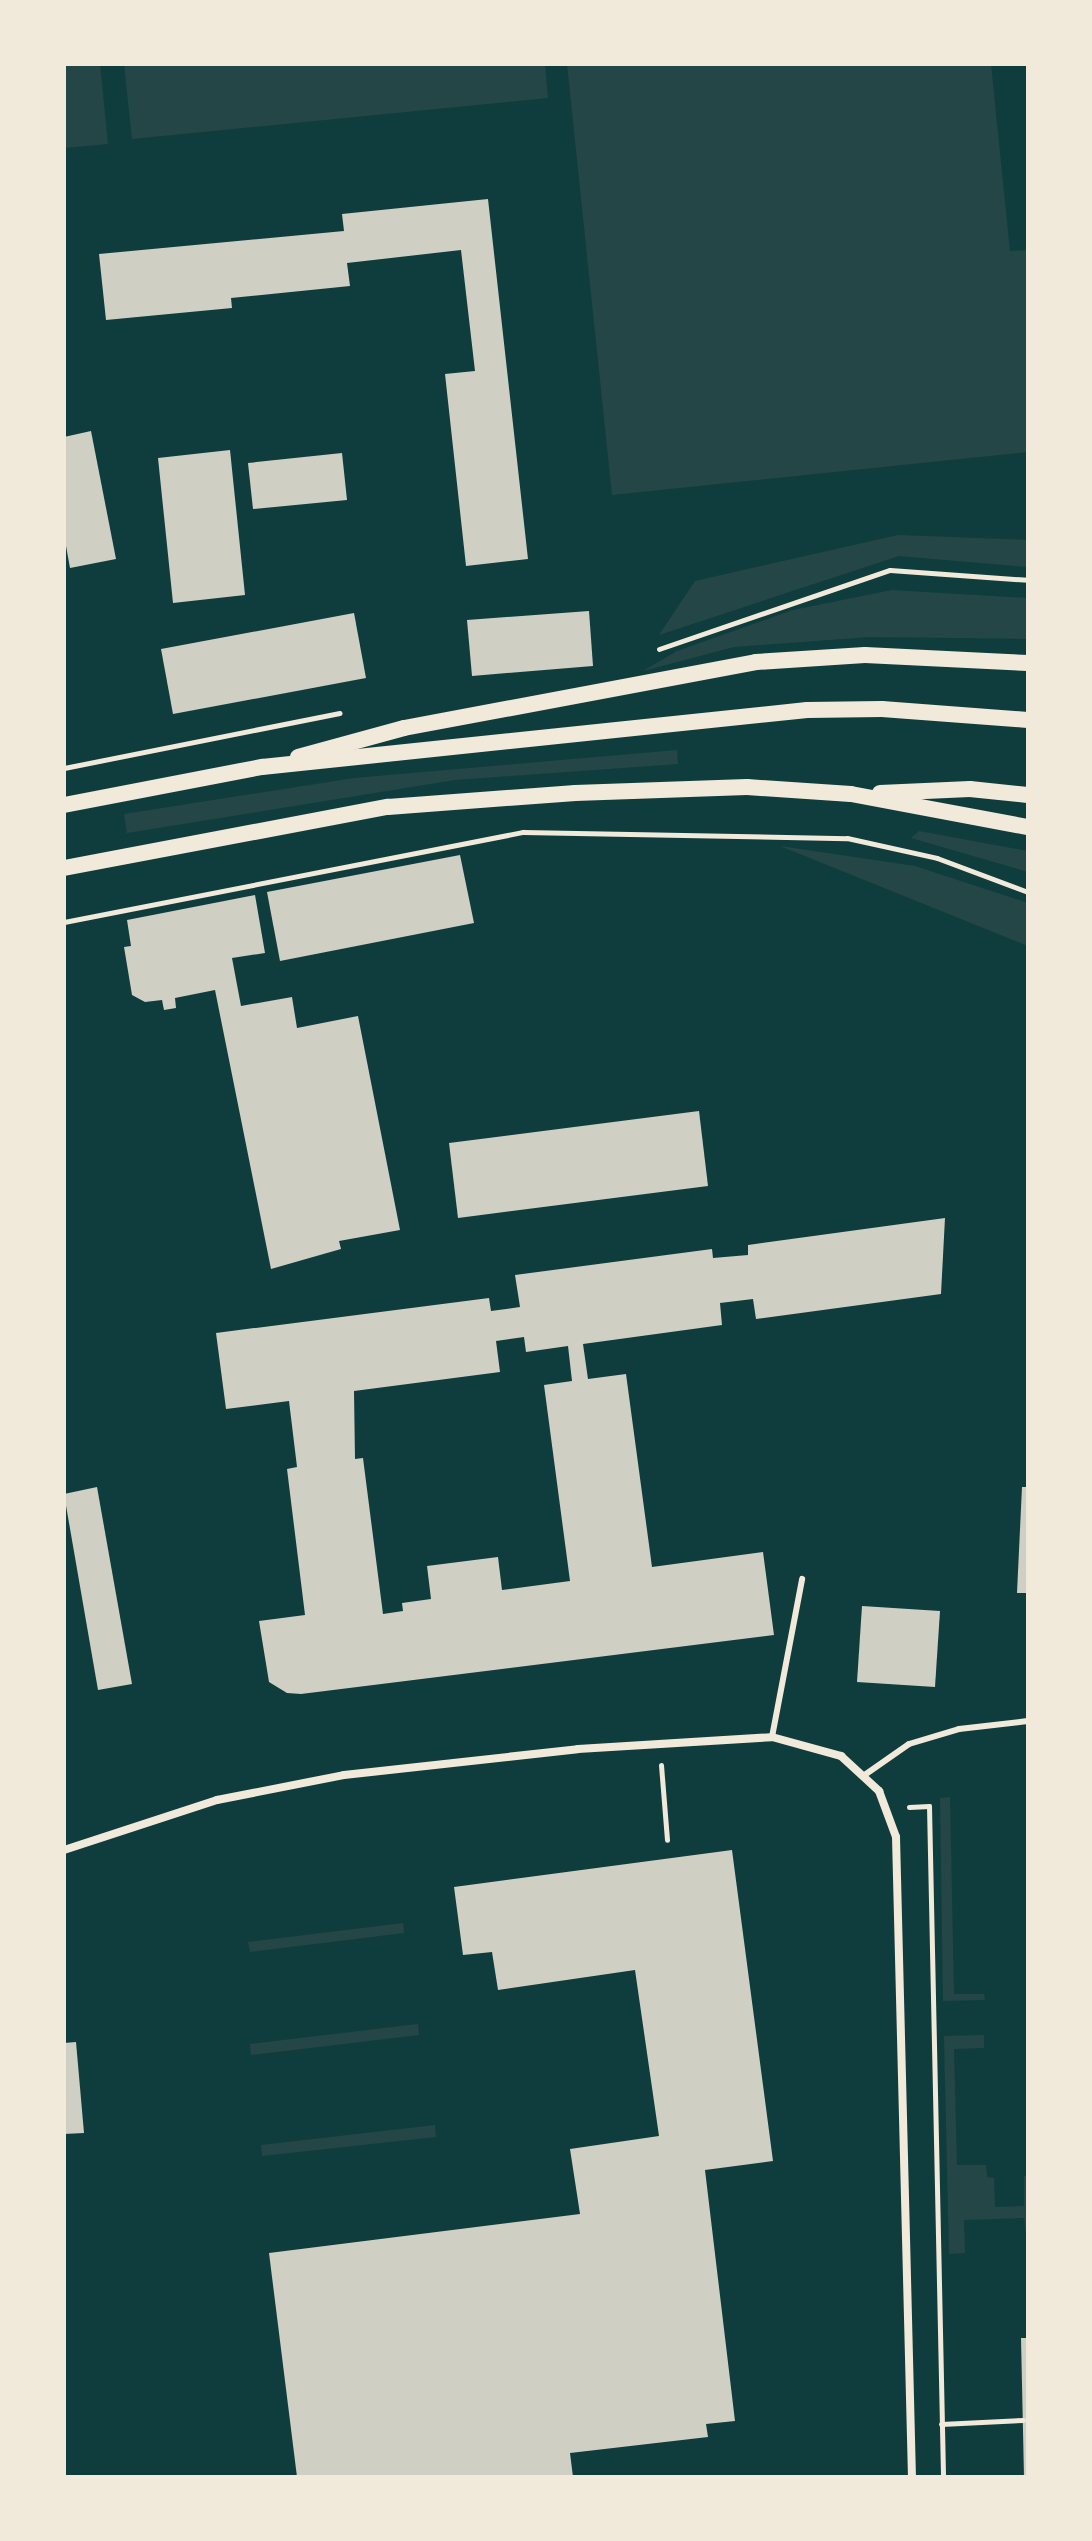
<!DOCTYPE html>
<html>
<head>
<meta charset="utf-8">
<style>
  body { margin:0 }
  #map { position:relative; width:1092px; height:2541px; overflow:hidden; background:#0f3d3e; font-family:Rubik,sans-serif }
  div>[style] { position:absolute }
  .green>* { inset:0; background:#244646 }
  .building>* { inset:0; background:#cfcfc3 }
  .path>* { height:5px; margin:-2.5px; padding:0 2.5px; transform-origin:2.5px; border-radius:2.5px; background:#f1e9da }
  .service>* { height:6px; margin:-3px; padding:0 3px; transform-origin:3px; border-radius:3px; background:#f1e9da }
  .minor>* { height:8px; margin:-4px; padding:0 4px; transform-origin:4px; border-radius:4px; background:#f1e9da }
  .secondary>* { height:16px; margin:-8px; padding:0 8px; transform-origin:8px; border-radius:8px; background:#f1e9da }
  span { translate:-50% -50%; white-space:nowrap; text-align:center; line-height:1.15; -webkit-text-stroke:8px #f1e9da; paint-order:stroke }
  .frame { position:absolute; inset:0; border:66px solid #f1e9da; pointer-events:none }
</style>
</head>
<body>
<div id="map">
  <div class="green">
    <div style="clip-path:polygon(64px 64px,100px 64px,108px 144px,64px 148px)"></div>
    <div style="clip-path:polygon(124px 64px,545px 64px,548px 98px,132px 139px)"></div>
    <div style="clip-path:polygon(567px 64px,991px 64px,1010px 251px,1028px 250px,1028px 452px,612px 495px)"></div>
    <div style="clip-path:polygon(898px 535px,1028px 540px,1028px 567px,899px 556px,659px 635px,695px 581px)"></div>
    <div style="clip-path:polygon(892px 590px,1028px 598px,1028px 639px,869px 637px,734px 647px,643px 671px,677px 651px,793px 610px)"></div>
    <div style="clip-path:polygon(677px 750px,678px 764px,455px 780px,127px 833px,124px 814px,354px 778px)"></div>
    <div style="clip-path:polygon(919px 831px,1028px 851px,1028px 872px,911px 838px)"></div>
    <div style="clip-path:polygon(780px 846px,915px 866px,1028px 903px,1028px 946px)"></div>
    <div style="clip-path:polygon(950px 1797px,954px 1994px,984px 1994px,985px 2000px,943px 2001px,940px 1798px)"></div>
    <div style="clip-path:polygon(403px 1923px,404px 1933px,250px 1952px,248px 1942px)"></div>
    <div style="clip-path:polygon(418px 2024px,419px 2035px,251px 2055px,250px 2044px)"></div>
    <div style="clip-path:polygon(984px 2035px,984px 2048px,954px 2049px,957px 2165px,986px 2165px,987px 2177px,994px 2178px,995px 2207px,1024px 2206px,1024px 2176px,1028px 2176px,1028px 2250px,1024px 2218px,964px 2220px,965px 2253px,949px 2254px,944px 2036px)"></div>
    <div style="clip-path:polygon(435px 2125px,436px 2137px,262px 2156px,261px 2145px)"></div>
  </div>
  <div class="building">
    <div style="clip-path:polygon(488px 199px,528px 559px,466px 566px,445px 374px,475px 371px,461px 250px,347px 263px,350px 286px,231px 298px,232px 308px,106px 320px,99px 254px,344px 231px,342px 214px)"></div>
    <div style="clip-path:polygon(91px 431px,116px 559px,70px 568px,64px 535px,64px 437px)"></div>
    <div style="clip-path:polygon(230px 450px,245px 595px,173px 603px,158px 458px)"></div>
    <div style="clip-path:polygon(342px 453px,347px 500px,253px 509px,248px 463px)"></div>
    <div style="clip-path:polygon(589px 611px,593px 666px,472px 676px,467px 620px)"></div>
    <div style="clip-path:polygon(354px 613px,366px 678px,173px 714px,161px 649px)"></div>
    <div style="clip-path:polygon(460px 855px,474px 923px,280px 961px,267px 892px)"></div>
    <div style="clip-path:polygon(255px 895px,265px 953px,232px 958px,241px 1006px,292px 997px,297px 1028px,358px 1016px,400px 1230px,339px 1241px,341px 1249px,271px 1269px,215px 990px,175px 998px,176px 1008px,164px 1010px,162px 1000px,145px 1002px,132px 995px,124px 947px,131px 946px,127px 920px)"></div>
    <div style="clip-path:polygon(699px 1111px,708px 1186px,458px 1218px,449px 1143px)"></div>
    <div style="clip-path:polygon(evenodd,945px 1218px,941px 1294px,756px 1319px,753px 1299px,720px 1303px,722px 1325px,583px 1344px,588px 1379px,626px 1374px,652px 1567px,763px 1552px,774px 1635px,301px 1694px,287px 1693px,269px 1682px,259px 1621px,305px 1615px,287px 1469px,297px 1467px,289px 1401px,226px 1409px,216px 1333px,489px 1298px,491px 1311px,520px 1307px,515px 1275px,712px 1249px,713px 1258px,748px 1255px,748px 1245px,945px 1218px,524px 1337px,526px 1352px,568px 1346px,572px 1381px,544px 1385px,570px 1581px,502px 1590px,498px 1557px,427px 1566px,431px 1599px,402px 1603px,403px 1611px,383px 1614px,363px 1458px,355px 1459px,354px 1391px,500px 1372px,496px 1341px,524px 1337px)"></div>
    <div style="clip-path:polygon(97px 1487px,132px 1684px,98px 1690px,64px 1494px)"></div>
    <div style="clip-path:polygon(1022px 1487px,1028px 1487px,1028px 1593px,1017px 1593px)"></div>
    <div style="clip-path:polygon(862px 1606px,940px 1611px,935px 1687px,857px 1682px)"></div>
    <div style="clip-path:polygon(732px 1850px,773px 2161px,705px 2170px,735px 2421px,706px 2424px,708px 2437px,570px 2453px,573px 2477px,297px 2477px,269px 2253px,580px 2214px,570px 2149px,659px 2136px,635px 1970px,498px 1990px,492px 1952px,463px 1955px,454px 1887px)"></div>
    <div style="clip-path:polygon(76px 2042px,84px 2133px,64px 2134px,64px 2043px)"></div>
    <div style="clip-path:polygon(1021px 2338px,1028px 2338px,1028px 2477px,1024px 2477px)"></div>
  </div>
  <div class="path">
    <div style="left:659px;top:649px;width:244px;rotate:-18.9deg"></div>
    <div style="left:890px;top:570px;width:138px;rotate:4.1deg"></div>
    <div style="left:64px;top:768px;width:281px;rotate:-11.3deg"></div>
    <div style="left:64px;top:922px;width:468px;rotate:-11.1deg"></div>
    <div style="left:523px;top:832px;width:324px;rotate:1.1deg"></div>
    <div style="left:847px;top:838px;width:92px;rotate:12.5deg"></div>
    <div style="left:937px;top:858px;width:97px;rotate:20.5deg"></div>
    <div style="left:661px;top:1765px;width:75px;rotate:85.4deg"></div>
    <div style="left:909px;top:1807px;width:20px;rotate:-3deg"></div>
    <div style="left:929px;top:1806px;width:671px;rotate:88.8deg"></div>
    <div style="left:941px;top:2424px;width:82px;rotate:-2.8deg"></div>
  </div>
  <div class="service">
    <div style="left:772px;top:1737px;width:161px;rotate:-79.2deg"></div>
    <div style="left:866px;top:1774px;width:52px;rotate:-34.9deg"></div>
    <div style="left:909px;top:1744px;width:52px;rotate:-16.7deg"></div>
    <div style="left:959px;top:1729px;width:69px;rotate:-6.6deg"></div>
  </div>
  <div class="minor">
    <div style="left:64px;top:1850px;width:161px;rotate:-18.1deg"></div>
    <div style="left:217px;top:1800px;width:129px;rotate:-11.1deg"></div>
    <div style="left:344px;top:1775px;width:235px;rotate:-6.3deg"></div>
    <div style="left:578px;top:1749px;width:194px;rotate:-3.5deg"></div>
    <div style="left:772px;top:1737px;width:72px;rotate:15.4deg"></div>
    <div style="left:841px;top:1756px;width:52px;rotate:42.6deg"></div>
    <div style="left:879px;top:1791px;width:49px;rotate:69.7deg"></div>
    <div style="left:896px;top:1837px;width:640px;rotate:88.57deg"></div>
  </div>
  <div class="secondary">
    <div style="left:298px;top:757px;width:110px;rotate:-15.3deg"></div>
    <div style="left:404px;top:728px;width:358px;rotate:-10.6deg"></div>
    <div style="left:756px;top:662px;width:109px;rotate:-3.7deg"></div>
    <div style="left:865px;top:655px;width:163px;rotate:2.8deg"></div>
    <div style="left:880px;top:793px;width:90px;rotate:-2.5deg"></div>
    <div style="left:970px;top:789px;width:58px;rotate:5.9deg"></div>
    <div style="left:64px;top:805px;width:202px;rotate:-10.9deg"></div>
    <div style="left:262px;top:767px;width:548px;rotate:-5.97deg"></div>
    <div style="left:807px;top:710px;width:75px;rotate:-0.8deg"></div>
    <div style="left:882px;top:709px;width:146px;rotate:4.3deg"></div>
    <div style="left:64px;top:868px;width:330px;rotate:-10.7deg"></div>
    <div style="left:388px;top:807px;width:188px;rotate:-4.3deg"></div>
    <div style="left:575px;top:793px;width:172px;rotate:-2deg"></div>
    <div style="left:747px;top:787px;width:104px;rotate:3.9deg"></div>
    <div style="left:851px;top:794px;width:180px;rotate:10.6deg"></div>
  </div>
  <div class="frame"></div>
</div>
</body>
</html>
